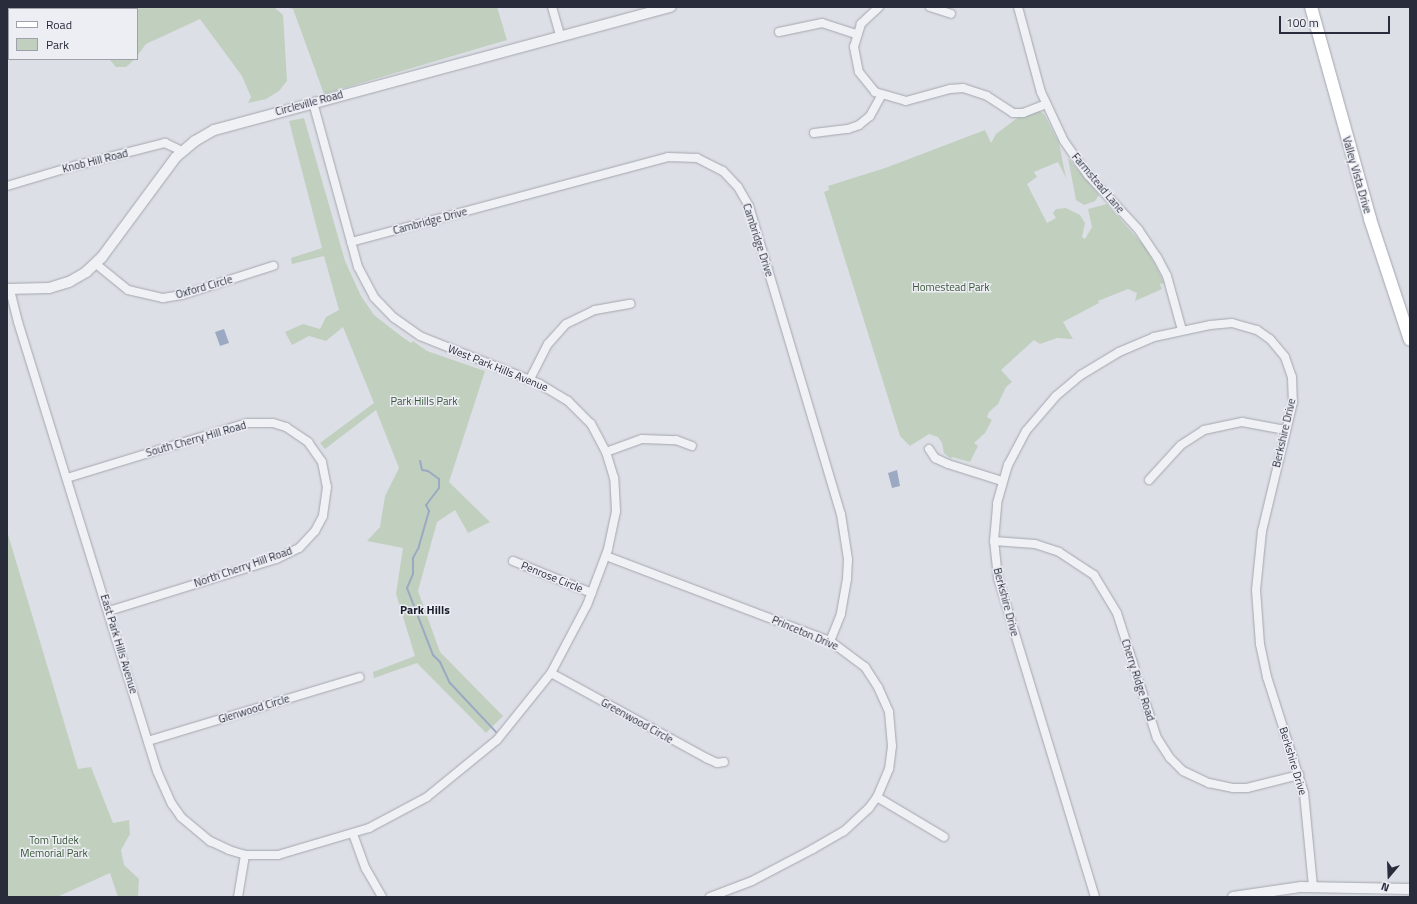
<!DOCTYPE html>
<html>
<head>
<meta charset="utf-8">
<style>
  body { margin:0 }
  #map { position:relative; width:1417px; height:904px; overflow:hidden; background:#dddfe6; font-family:"Titillium Web",sans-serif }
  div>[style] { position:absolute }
  .green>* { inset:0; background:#c1cfbf }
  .water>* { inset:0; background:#9ba9c3 }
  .stream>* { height:2px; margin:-1px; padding:0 1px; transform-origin:1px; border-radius:1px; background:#9ba9c3 }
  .roads { filter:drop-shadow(0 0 1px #a3a6af) drop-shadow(0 0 1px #a3a6af) }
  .minor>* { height:8px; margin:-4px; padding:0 4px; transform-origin:4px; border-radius:4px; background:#eff1f4 }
  .tertiary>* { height:10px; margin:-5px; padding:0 5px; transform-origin:5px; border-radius:5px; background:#eff1f4 }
  .secondary>* { height:12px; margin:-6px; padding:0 6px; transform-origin:6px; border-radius:6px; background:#fff }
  span { translate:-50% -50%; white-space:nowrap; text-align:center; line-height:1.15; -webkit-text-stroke:3px #eceef4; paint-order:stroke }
  .street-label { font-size:11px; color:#282c3b }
  .park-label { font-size:11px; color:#385536 }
  .neighbourhood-label { font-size:12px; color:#1a1e2c; font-weight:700 }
  .frame { position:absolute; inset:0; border:8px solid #282c3b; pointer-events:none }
  .legend { position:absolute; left:8px; top:8px; width:130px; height:52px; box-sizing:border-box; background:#eceef4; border:1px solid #9ea0aa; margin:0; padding:5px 7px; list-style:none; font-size:12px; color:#282c3b }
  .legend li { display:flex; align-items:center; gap:8px; height:20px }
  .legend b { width:20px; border:1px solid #9ea0aa }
  .north { position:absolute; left:1369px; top:856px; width:40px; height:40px; -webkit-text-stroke:3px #eceef4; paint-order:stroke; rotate:199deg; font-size:11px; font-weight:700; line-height:16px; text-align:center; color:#282c3b }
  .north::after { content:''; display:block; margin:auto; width:14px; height:18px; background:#282c3b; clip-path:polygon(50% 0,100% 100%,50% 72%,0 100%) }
  .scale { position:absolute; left:1279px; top:16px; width:111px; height:18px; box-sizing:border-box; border:2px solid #282c3b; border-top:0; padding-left:5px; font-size:12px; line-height:14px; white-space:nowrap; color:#282c3b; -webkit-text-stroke:3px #eceef4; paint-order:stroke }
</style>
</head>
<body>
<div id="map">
  <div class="green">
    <div style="clip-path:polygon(15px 7px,274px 7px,283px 15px,287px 81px,279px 91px,266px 99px,248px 103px,251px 97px,242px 76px,200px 19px,146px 44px,137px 56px,137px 9px,11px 9px)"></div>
    <div style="clip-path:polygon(285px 7px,497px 7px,507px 40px,324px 94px,293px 9px)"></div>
    <div style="clip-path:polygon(109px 59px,135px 59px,126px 67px,116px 67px)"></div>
    <div style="clip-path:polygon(1038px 110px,1044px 114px,1059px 143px,1066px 178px,1058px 162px,1034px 172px,1037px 177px,1027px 184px,1047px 223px,1056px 218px,1053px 213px,1056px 209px,1066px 208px,1080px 215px,1085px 223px,1082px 237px,1085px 239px,1092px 227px,1088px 209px,1107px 204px,1146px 248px,1160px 274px,1164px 283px,1160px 284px,1162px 289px,1135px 301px,1137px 293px,1128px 289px,1098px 301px,1099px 303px,1063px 322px,1073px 339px,1057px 338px,1040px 344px,1034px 340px,1001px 370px,1012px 382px,1006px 387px,998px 404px,989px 412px,987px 417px,992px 420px,985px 433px,974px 443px,978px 446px,970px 462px,952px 457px,951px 459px,944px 453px,942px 443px,938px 437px,929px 434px,910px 446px,900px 436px,824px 192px,829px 190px,828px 186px,888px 167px,985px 130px,991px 143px,996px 134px,1020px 116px)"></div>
    <div style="clip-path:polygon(304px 118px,345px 261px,361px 296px,374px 315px,401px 336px,411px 343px,413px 341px,427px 351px,485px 371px,449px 482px,490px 522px,468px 533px,455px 510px,437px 522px,418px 591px,440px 652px,503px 716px,486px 733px,417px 663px,374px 678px,373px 672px,415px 656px,396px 594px,403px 548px,367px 541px,380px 527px,385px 496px,399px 468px,376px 410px,325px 449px,320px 443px,374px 403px,343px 327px,326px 341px,309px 336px,292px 345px,285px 332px,303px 324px,320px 329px,326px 317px,339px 310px,324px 256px,292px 264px,291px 258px,322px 248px,289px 121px)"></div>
    <div style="clip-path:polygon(1068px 158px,1099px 195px,1095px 201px,1084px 205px,1076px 200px)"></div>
    <div style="clip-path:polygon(7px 531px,78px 769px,91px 767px,113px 823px,129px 820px,130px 834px,121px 850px,124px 865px,139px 879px,138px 897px,118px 897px,110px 873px,57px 897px,7px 897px)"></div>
  </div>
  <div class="water">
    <div style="clip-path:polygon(224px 329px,229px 343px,220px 346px,215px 332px)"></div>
    <div style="clip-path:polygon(897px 470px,900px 486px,892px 488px,888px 473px)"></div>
  </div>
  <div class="stream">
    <div style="left:420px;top:461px;width:9px;rotate:77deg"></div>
    <div style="left:422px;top:470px;width:6px;rotate:9deg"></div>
    <div style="left:428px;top:471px;width:14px;rotate:36deg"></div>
    <div style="left:439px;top:479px;width:9px;rotate:90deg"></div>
    <div style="left:439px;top:488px;width:21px;rotate:127deg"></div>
    <div style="left:426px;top:505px;width:7px;rotate:63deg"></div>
    <div style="left:429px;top:511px;width:37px;rotate:106deg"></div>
    <div style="left:419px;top:547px;width:13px;rotate:119deg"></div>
    <div style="left:413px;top:558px;width:16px;rotate:90deg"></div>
    <div style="left:413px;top:574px;width:15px;rotate:113deg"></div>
    <div style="left:407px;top:588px;width:72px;rotate:68.8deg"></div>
    <div style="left:433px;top:655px;width:10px;rotate:45deg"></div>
    <div style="left:440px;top:662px;width:23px;rotate:65deg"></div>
    <div style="left:450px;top:683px;width:67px;rotate:46.8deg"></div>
  </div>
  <div class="roads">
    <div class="minor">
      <div style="left:552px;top:7px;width:29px;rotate:74deg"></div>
      <div style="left:879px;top:7px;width:25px;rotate:137deg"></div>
      <div style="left:861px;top:24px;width:24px;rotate:107deg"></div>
      <div style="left:854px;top:47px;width:25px;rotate:79deg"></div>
      <div style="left:859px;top:72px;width:26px;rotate:51deg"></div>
      <div style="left:875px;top:92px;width:32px;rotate:16deg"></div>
      <div style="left:906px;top:101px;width:46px;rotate:-15.3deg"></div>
      <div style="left:950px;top:89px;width:13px;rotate:-4deg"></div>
      <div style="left:963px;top:88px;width:25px;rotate:18deg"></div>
      <div style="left:987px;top:96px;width:31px;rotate:33deg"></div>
      <div style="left:1013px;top:113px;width:10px"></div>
      <div style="left:1023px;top:113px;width:25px;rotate:-21deg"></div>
      <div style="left:930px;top:7px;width:22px;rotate:18deg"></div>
      <div style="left:1018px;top:7px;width:88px;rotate:74.9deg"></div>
      <div style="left:1041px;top:92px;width:54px;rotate:64.9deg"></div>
      <div style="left:1064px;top:141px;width:42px;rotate:54.8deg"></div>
      <div style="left:1088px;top:175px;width:74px;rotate:47.2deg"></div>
      <div style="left:1138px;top:229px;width:34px;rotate:56deg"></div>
      <div style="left:1157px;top:257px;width:21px;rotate:62deg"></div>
      <div style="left:1167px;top:276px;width:56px;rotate:74.5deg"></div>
      <div style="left:779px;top:32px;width:44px;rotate:-11.8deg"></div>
      <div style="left:822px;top:23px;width:36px;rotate:18deg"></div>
      <div style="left:814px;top:133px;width:34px;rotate:-7deg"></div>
      <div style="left:848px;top:129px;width:12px;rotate:-20deg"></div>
      <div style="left:859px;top:125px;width:14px;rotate:-39deg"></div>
      <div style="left:870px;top:116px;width:23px;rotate:-61deg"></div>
      <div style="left:7px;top:186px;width:70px;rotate:-16.6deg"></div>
      <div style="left:74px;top:166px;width:94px;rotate:-14.2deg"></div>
      <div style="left:165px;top:143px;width:19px;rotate:25deg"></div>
      <div style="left:351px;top:242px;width:328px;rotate:-15deg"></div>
      <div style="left:668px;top:157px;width:29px;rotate:2deg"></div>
      <div style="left:697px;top:158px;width:29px;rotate:27deg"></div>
      <div style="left:723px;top:171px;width:22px;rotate:47deg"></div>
      <div style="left:738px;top:187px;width:22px;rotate:60deg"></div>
      <div style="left:749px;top:206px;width:321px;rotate:73.4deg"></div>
      <div style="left:841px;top:514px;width:46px;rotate:81.2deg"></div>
      <div style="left:848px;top:559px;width:20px;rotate:93deg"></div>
      <div style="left:847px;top:579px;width:36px;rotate:100deg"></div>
      <div style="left:841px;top:614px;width:29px;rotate:112deg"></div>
      <div style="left:96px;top:264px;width:41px;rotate:39.1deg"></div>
      <div style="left:128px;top:290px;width:36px;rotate:13deg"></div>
      <div style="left:163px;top:298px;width:19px;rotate:-9deg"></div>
      <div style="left:182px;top:295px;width:96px;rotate:-17.7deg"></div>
      <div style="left:10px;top:290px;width:33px;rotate:76deg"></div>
      <div style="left:18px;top:322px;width:470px;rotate:72.8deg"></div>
      <div style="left:157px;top:771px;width:36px;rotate:66deg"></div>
      <div style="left:172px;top:804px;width:16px;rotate:55deg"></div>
      <div style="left:181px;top:817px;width:38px;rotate:40deg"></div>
      <div style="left:210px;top:841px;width:21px;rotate:25deg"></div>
      <div style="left:229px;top:850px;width:17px;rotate:17deg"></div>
      <div style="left:245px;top:855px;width:33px"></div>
      <div style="left:278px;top:855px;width:95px;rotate:-16.5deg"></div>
      <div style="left:369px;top:828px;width:66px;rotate:-28.1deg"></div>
      <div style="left:427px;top:797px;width:90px;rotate:-39.2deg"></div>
      <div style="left:497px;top:740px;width:86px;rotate:-51.1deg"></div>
      <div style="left:551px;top:673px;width:77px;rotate:-62.1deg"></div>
      <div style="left:587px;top:605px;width:60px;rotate:-69.4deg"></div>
      <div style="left:608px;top:549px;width:39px;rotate:-78deg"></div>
      <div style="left:616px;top:511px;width:33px;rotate:-93deg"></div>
      <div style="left:614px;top:478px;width:27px;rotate:-107deg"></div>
      <div style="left:606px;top:452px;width:32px;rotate:-118deg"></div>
      <div style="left:591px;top:424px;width:33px;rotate:-135deg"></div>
      <div style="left:568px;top:401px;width:33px;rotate:-149deg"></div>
      <div style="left:540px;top:384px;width:129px;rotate:-158.2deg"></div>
      <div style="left:420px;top:336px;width:32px;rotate:-145deg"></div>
      <div style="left:394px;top:318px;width:29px;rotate:-134deg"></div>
      <div style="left:374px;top:297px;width:34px;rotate:-118deg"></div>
      <div style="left:358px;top:267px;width:170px;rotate:-105.3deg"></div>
      <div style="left:530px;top:379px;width:39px;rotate:-63deg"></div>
      <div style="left:548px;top:344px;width:27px;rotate:-48deg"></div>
      <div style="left:566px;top:324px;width:32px;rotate:-26deg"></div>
      <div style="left:595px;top:310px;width:36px;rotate:-10deg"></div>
      <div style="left:929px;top:449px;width:11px;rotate:56deg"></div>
      <div style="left:935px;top:458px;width:14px;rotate:25deg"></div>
      <div style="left:948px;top:464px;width:57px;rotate:17.5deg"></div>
      <div style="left:606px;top:452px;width:38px;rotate:-20deg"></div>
      <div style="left:642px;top:439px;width:34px;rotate:2deg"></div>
      <div style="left:676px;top:440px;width:17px;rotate:21deg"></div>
      <div style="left:67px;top:478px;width:188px;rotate:-17deg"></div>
      <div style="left:247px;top:423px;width:26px"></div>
      <div style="left:273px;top:423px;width:14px;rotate:17deg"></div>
      <div style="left:286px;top:427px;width:27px;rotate:34deg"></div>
      <div style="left:308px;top:442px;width:24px;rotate:55deg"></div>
      <div style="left:322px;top:462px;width:25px;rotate:79deg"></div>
      <div style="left:327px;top:487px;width:29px;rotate:98deg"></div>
      <div style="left:323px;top:516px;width:17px;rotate:118deg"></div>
      <div style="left:315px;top:531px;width:23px;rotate:133deg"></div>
      <div style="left:299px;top:548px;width:25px;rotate:154deg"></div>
      <div style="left:276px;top:559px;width:175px;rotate:162.7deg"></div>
      <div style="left:1149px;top:480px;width:47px;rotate:-47.6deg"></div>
      <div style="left:1181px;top:445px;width:27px;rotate:-33deg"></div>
      <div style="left:1204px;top:430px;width:39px;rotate:-12deg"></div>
      <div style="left:1242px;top:422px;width:44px;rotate:10.5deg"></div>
      <div style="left:994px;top:541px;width:41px;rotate:4.2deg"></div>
      <div style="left:1035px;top:544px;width:25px;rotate:18deg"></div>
      <div style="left:1059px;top:552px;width:42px;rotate:33.3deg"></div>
      <div style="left:1094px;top:575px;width:44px;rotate:58.8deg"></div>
      <div style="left:1117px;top:613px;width:131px;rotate:72.3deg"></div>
      <div style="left:1157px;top:738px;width:24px;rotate:57deg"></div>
      <div style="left:1170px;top:758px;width:18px;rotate:45deg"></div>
      <div style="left:1183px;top:771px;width:29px;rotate:25deg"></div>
      <div style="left:1209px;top:783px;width:25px;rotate:12deg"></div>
      <div style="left:1233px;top:788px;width:14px"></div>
      <div style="left:1247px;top:788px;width:54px;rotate:-14deg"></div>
      <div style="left:606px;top:556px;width:240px;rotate:20.8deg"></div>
      <div style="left:830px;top:641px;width:44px;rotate:36.6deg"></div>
      <div style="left:865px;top:667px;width:24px;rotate:57deg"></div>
      <div style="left:878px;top:687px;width:27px;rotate:66deg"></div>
      <div style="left:889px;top:712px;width:34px;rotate:85deg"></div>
      <div style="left:892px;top:746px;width:23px;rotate:97deg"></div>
      <div style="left:889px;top:769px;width:30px;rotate:113deg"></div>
      <div style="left:877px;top:797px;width:14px;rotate:126deg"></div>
      <div style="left:869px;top:808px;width:34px;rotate:137deg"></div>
      <div style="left:844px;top:831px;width:36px;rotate:150deg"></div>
      <div style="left:813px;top:849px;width:69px;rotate:152.3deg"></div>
      <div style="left:752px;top:881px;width:45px;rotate:159.1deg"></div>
      <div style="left:513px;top:561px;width:85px;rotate:22.1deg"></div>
      <div style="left:551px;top:673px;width:177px;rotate:28.7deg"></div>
      <div style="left:706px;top:758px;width:12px;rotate:24deg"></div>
      <div style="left:717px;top:763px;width:7px;rotate:-8deg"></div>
      <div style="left:148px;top:741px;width:221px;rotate:-16.8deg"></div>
      <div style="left:877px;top:797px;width:78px;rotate:30.8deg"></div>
      <div style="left:353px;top:834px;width:37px;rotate:70deg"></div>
      <div style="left:366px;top:869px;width:32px;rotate:60deg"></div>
      <div style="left:238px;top:897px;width:43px;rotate:-80.5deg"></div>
      <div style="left:1095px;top:897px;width:333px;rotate:-106.9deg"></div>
      <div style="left:998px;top:578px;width:37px;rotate:-96deg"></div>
      <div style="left:994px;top:541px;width:38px;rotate:-85deg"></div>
      <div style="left:997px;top:503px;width:40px;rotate:-74deg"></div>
      <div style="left:1008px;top:465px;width:38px;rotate:-62deg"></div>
      <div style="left:1026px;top:431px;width:46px;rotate:-49.4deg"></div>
      <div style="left:1056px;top:396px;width:33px;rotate:-40deg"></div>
      <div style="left:1081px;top:375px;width:44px;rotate:-31.2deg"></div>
      <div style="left:1119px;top:352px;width:38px;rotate:-23deg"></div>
      <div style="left:1154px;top:337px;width:57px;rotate:-12.1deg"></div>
      <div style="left:1210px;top:325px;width:22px;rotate:-5deg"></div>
      <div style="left:1232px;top:323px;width:26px;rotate:16deg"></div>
      <div style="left:1257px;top:330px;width:16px;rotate:35deg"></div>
      <div style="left:1270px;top:339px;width:23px;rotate:50deg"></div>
      <div style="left:1285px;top:357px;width:21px;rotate:71deg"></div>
      <div style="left:1292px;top:377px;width:25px;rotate:88deg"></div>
      <div style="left:1293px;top:402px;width:133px;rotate:103.5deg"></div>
      <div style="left:1262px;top:531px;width:59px;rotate:95.8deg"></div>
      <div style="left:1256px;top:590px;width:54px;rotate:85.8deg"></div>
      <div style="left:1260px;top:644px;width:34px;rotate:78deg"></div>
      <div style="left:1267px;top:677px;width:122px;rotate:72.3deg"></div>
      <div style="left:1304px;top:793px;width:94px;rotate:84.5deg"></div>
    </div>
    <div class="tertiary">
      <div style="left:7px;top:289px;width:42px;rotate:-1.4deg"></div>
      <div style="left:49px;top:288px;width:21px;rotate:-17deg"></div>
      <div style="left:69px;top:282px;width:20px;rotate:-30deg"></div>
      <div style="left:86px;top:272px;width:22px;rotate:-43deg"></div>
      <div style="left:102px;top:257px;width:124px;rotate:-53.5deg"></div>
      <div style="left:176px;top:157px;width:25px;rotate:-40deg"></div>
      <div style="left:195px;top:141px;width:22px;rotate:-30deg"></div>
      <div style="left:214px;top:130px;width:473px;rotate:-15.1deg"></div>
      <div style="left:1233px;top:897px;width:69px;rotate:-8.4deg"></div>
      <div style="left:1301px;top:887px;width:109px;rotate:1.1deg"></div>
    </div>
    <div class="secondary">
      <div style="left:1311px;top:7px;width:220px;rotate:74.4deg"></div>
      <div style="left:1370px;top:219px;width:127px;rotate:71.7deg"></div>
    </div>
  </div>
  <div class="street-label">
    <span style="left:309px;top:103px;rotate:-15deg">Circleville Road</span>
    <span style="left:95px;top:161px;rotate:-14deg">Knob Hill Road</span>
    <span style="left:1357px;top:175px;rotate:74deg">Valley Vista Drive</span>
    <span style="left:1098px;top:183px;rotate:50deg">Farmstead Lane</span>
    <span style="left:430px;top:221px;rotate:-15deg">Cambridge Drive</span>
    <span style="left:758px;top:240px;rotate:72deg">Cambridge Drive</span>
    <span style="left:204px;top:287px;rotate:-16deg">Oxford Circle</span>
    <span style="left:498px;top:368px;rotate:22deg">West Park Hills Avenue</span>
    <span style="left:1284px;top:433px;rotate:-77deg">Berkshire Drive</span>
    <span style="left:196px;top:439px;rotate:-16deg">South Cherry Hill Road</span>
    <span style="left:243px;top:567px;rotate:-19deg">North Cherry Hill Road</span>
    <span style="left:552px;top:577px;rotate:22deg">Penrose Circle</span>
    <span style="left:1006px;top:602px;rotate:75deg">Berkshire Drive</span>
    <span style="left:805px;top:633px;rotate:23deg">Princeton Drive</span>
    <span style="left:119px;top:644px;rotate:73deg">East Park Hills Avenue</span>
    <span style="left:1138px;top:680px;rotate:72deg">Cherry Ridge Road</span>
    <span style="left:254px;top:709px;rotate:-17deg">Glenwood Circle</span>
    <span style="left:637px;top:721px;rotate:29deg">Greenwood Circle</span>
    <span style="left:1293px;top:761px;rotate:73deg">Berkshire Drive</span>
  </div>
  <div class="park-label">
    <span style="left:951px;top:287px">Homestead Park</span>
    <span style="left:424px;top:401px">Park Hills Park</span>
    <span style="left:54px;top:847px">Tom Tudek<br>Memorial Park</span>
  </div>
  <div class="neighbourhood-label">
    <span style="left:425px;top:610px">Park Hills</span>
  </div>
  <div class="frame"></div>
  <ul class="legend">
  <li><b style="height:5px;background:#fff"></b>Road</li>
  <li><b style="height:11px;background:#c1cfbf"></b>Park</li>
  </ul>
  <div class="north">N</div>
  <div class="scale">100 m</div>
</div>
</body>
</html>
